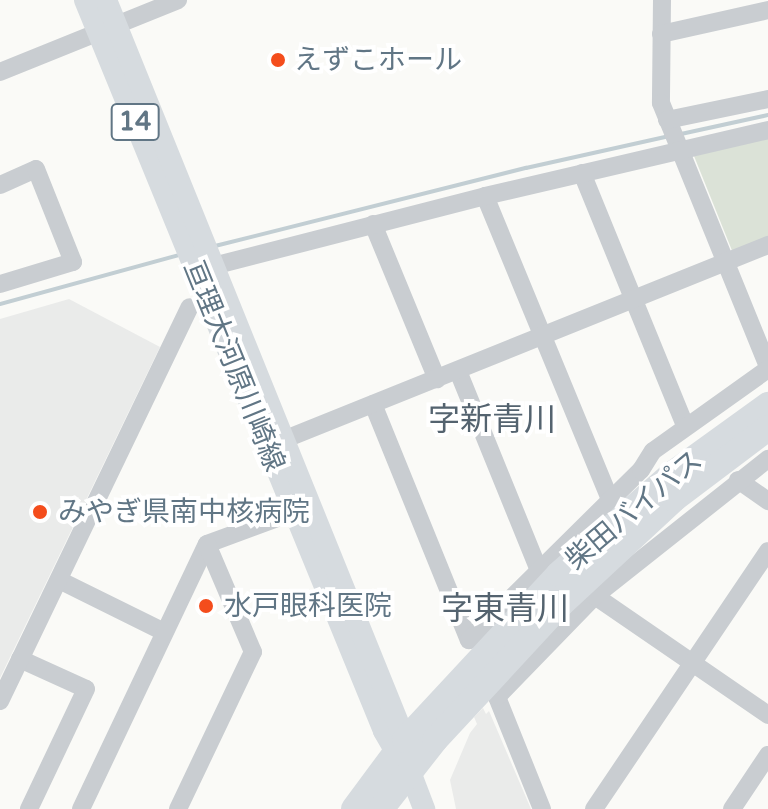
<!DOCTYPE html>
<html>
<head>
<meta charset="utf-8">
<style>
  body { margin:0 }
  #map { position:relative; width:768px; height:809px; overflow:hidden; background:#fafaf7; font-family:"Varela Round","Noto Sans JP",sans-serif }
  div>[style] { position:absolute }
  .built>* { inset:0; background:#eaebea }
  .green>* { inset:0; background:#dbe2d7 }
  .stream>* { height:4px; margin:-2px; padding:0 2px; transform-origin:2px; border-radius:2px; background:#c2ced3 }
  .minor>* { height:18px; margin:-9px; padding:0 9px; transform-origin:9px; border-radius:9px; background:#c9cdd1 }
  .major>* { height:22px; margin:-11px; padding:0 11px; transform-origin:11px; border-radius:11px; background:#d6dbdf }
  .highway>* { height:26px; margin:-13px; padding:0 13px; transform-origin:13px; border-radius:13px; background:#d6dbdf }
  .dots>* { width:22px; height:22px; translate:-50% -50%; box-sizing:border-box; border:4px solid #fff; border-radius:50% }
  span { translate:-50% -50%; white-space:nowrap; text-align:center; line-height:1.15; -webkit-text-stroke:8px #fff; paint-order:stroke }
  .shield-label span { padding:2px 6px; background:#fff; border:2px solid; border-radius:6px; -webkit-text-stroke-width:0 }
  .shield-label { font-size:26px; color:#617685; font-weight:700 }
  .poi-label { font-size:28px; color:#617685 }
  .left { translate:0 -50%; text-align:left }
  .street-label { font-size:28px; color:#617685 }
  .quarter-label { font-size:32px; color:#54636f }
</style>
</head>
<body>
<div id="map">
  <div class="built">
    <div style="clip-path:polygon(69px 299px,160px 347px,0 678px,0 319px)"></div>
    <div style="clip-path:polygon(483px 708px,486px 714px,489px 711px,531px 809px,456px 809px,450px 780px,470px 733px,477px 724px,474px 717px)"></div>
  </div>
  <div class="green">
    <div style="clip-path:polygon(768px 138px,768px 239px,733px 253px,694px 156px)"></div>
  </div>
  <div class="stream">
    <div style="left:681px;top:134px;width:89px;rotate:-12.3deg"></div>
    <div style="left:215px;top:246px;width:321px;rotate:-14.1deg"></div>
    <div style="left:526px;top:168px;width:147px;rotate:-12.6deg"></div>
    <div style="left:0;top:304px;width:190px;rotate:-15.3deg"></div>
  </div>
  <div class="minor">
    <div style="left:662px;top:0;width:103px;rotate:90.6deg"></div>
    <div style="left:661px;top:103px;width:285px;rotate:67.9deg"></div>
    <div style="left:661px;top:34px;width:110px;rotate:-12.6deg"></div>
    <div style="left:0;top:72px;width:192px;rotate:-22deg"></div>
    <div style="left:667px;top:120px;width:103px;rotate:-11.7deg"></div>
    <div style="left:582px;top:173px;width:273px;rotate:67.8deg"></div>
    <div style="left:0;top:185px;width:39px;rotate:-24deg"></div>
    <div style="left:36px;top:169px;width:100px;rotate:68.3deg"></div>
    <div style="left:73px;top:262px;width:76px;rotate:163.2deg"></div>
    <div style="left:485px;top:196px;width:330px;rotate:67.6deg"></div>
    <div style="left:373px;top:224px;width:168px;rotate:67.6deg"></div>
    <div style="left:213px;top:266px;width:281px;rotate:-14.4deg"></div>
    <div style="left:485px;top:196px;width:291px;rotate:-13.1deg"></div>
    <div style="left:458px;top:371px;width:213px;rotate:67.9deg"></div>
    <div style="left:373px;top:404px;width:255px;rotate:67.9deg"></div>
    <div style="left:469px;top:640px;width:242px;rotate:-44.7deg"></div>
    <div style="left:641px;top:470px;width:22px;rotate:-58deg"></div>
    <div style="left:653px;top:451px;width:141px;rotate:-35.5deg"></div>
    <div style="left:273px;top:444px;width:534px;rotate:-21.9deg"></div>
    <div style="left:738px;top:480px;width:37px;rotate:35deg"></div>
    <div style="left:59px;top:580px;width:117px;rotate:26.3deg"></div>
    <div style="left:595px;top:596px;width:210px;rotate:34.5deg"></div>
    <div style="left:20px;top:659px;width:72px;rotate:24.4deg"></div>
    <div style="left:86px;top:689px;width:133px;rotate:115.4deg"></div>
    <div style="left:0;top:701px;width:437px;rotate:-64.3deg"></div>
    <div style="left:81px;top:809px;width:293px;rotate:-64.6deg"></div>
    <div style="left:207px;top:544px;width:93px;rotate:-20.2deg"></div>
    <div style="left:178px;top:809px;width:174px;rotate:-64.5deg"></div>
    <div style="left:253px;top:652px;width:117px;rotate:-113.1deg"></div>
    <div style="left:542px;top:809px;width:121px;rotate:-111.9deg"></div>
    <div style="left:497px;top:697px;width:141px;rotate:-45.9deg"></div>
    <div style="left:595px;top:596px;width:221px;rotate:-38.4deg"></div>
    <div style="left:594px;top:809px;width:311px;rotate:-56deg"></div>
    <div style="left:732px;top:809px;width:65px;rotate:-56.3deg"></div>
  </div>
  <div class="major">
    <div style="left:85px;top:0;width:790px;rotate:67.75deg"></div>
    <div style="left:384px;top:731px;width:39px;rotate:60deg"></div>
    <div style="left:106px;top:0;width:798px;rotate:68deg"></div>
    <div style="left:405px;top:740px;width:32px;rotate:81deg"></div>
    <div style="left:410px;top:772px;width:40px;rotate:69deg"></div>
  </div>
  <div class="highway">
    <div style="left:354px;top:809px;width:86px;rotate:-53.5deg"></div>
    <div style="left:405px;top:740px;width:226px;rotate:-47.1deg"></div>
    <div style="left:559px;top:574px;width:149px;rotate:-41.5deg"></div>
    <div style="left:671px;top:475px;width:120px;rotate:-35.8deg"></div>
    <div style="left:381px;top:809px;width:88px;rotate:-52deg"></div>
    <div style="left:435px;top:740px;width:185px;rotate:-47.2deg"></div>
    <div style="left:561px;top:604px;width:154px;rotate:-42.9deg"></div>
    <div style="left:674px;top:499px;width:118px;rotate:-37.1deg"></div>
  </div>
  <div class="dots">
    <div style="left:278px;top:60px;background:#f44d1c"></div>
    <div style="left:40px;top:512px;background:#f44d1c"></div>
    <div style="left:206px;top:606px;background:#f44d1c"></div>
  </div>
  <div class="shield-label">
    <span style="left:135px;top:122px">14</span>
  </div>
  <div class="poi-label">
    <span class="left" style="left:294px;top:60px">えずこホール</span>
    <span class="left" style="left:58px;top:512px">みやぎ県南中核病院</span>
    <span class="left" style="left:224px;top:606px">水戸眼科医院</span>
  </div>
  <div class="street-label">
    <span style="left:234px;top:366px;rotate:68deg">亘理大河原川崎線</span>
    <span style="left:634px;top:510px;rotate:-40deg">柴田バイパス</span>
  </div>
  <div class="quarter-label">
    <span style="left:492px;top:420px">字新青川</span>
    <span style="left:505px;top:609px">字東青川</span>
  </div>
</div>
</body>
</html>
